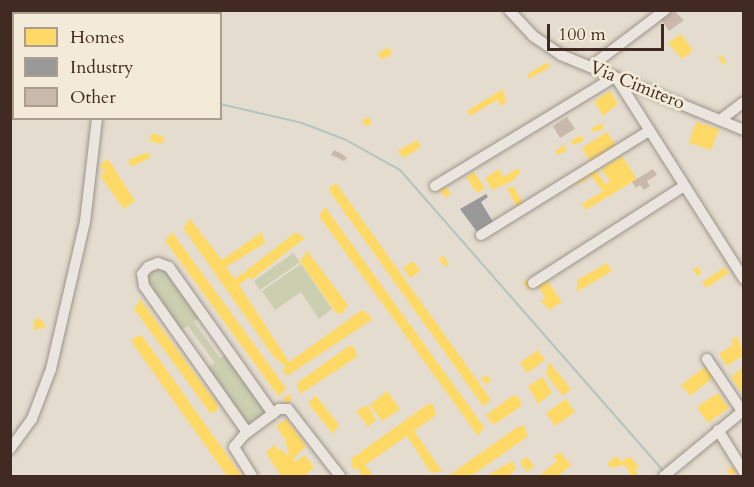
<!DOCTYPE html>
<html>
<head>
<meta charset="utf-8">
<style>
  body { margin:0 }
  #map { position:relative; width:754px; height:487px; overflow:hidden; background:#e4dcce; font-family:Cardo,serif }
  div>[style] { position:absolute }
  .green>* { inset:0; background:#cbceaf }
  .homes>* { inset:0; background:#ffd966 }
  .industry>* { inset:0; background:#999 }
  .stream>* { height:2px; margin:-1px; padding:0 1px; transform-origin:1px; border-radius:1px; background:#b1c5c1 }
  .building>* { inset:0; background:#c8b9ac }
  .roads { filter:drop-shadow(0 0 2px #9c948b) drop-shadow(0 0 2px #9c948b) }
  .minor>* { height:10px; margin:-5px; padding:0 5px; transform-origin:5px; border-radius:5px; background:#eae5de }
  span { translate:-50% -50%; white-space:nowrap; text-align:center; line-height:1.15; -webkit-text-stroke:6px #f3ead9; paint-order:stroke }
  .street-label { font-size:18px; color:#412a21 }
  .frame { position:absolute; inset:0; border:12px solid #412a21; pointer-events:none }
  .legend { position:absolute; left:12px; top:12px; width:210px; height:108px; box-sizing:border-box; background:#f3ead9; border:2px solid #ac9d8f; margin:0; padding:8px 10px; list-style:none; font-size:18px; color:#412a21 }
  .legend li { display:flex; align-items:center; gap:12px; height:30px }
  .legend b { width:30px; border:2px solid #ac9d8f }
  .scale { position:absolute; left:547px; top:24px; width:117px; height:27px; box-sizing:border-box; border:3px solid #412a21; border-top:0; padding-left:8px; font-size:18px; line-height:21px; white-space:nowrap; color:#412a21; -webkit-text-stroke:4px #f3ead9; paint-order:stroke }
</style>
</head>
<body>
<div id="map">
  <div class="green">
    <div style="clip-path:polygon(293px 253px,300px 262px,260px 290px,254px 281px)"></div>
    <div style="clip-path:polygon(301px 264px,332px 309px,319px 319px,301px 292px,275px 310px,262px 291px)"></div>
    <div style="clip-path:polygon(156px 269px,167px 272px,199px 318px,194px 322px,220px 358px,225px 355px,267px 413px,248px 426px,207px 368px,215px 363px,188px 326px,181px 330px,147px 283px,147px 277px)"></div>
  </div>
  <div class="homes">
    <div style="clip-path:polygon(681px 34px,693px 51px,682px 59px,668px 43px)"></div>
    <div style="clip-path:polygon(389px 47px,392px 54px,381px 60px,378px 53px)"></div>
    <div style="clip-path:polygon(722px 55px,726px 62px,723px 65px,718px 58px)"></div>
    <div style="clip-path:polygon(547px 62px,550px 67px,529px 79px,527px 75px)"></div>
    <div style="clip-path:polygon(503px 89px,506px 102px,501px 106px,497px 100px,470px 116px,467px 111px)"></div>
    <div style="clip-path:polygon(610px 91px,618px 104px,603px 116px,594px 101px)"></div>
    <div style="clip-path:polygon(369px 117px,372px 124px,366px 127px,362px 120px)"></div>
    <div style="clip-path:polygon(696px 122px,719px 129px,711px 150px,689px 143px)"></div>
    <div style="clip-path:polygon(601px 123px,604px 129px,593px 132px,591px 129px)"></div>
    <div style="clip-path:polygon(607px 132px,616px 146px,591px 163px,582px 148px)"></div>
    <div style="clip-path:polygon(152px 133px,164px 137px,162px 144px,149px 141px)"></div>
    <div style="clip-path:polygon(581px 135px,584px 141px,573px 145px,571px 141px)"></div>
    <div style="clip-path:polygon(417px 140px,421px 147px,404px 158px,397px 151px)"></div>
    <div style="clip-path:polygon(564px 145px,567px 150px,558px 155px,555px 151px)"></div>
    <div style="clip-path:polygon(148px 152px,150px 158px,131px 167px,128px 160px)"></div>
    <div style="clip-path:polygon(622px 156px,637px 179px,586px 210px,582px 204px,603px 191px,591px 176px,578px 185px,576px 181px,595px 169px,605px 184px,610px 181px,601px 169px)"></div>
    <div style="clip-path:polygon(108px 159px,135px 201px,124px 209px,100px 176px,105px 172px,99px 165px)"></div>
    <div style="clip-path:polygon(518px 168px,520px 173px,512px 181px,492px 190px,485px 178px,499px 169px,503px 177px)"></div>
    <div style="clip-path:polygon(474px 172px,485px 188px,477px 193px,466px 177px)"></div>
    <div style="clip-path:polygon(336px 183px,489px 397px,490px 401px,483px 406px,330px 192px,329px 188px)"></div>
    <div style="clip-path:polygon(443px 184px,451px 193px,446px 198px,437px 188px)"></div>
    <div style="clip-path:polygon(513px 186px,523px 203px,517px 207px,507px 189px)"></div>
    <div style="clip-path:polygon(325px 207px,484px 427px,478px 436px,319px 216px)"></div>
    <div style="clip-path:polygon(190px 219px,222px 260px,262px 232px,265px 243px,226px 267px,235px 279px,296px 232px,305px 238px,251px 280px,249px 277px,239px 285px,289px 362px,362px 310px,372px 317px,370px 321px,287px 376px,282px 370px,286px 367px,274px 357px,183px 228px)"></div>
    <div style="clip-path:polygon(172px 232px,286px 388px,279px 397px,165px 241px)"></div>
    <div style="clip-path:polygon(307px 251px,348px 305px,342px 314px,336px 313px,300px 261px)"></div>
    <div style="clip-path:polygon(443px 255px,449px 264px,445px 267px,439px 259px)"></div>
    <div style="clip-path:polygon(413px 261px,420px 271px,410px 278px,403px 268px)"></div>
    <div style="clip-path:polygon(607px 263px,612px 271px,577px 292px,577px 280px)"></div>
    <div style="clip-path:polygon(698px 267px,702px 273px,697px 276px,693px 269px)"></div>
    <div style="clip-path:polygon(725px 267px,729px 273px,706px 288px,702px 282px)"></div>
    <div style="clip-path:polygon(527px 279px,532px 287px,528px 290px,523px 282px)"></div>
    <div style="clip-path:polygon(547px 280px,562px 302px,549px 310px,541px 301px,545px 298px,538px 286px)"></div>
    <div style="clip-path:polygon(140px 299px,217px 404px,218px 409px,211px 414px,134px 309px)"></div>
    <div style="clip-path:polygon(39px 317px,46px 327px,34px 330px,34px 321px)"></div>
    <div style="clip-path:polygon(139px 335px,143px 337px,242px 476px,227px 476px,133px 344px,132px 339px)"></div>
    <div style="clip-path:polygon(737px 336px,744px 355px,727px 366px,719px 354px,734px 344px,731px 340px)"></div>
    <div style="clip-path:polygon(349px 346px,354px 347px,357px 357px,300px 394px,297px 383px)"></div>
    <div style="clip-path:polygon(538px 350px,545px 360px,527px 373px,520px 363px)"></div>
    <div style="clip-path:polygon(549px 362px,571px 389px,563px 396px,546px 374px)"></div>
    <div style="clip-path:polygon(706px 366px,714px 377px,690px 396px,681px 385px)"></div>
    <div style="clip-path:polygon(744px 366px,744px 393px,742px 393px,731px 377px)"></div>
    <div style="clip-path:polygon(486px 375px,491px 381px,486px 385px,481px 378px)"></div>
    <div style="clip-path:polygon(543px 377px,552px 393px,538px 404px,528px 386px)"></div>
    <div style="clip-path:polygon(387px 391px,400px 409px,382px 421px,370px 405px)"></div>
    <div style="clip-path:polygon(718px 393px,729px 408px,708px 423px,697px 407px)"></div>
    <div style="clip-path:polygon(290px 394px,292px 400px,286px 404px,283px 398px)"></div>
    <div style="clip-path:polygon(316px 396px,339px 425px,333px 434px,310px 406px,309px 401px)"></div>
    <div style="clip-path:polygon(512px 396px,517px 396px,522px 403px,520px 407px,493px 425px,486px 415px)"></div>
    <div style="clip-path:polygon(566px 399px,575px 412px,555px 426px,546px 413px)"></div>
    <div style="clip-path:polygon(428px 404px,433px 404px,436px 415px,414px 431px,442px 471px,431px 473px,407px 436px,365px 465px,373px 476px,363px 476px,357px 468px,353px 470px,351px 459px)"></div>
    <div style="clip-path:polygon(368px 405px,376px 420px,368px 427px,356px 411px)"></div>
    <div style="clip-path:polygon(286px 419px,306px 446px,293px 459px,295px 462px,305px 455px,314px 468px,307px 473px,309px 476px,281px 476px,266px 453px,273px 445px,289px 456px,285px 439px,276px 426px)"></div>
    <div style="clip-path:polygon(519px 426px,524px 426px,528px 436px,471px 476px,448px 476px)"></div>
    <div style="clip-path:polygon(560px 452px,571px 465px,558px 476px,539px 476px,557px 461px,553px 457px)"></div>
    <div style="clip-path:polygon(617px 456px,620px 461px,631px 457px,639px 467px,635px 469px,638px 474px,631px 476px,625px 465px,609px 468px,608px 462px)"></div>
    <div style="clip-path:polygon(527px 457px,534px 466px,527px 472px,520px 462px)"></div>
    <div style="clip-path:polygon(512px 461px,516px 468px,509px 476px,486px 476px)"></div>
    <div style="clip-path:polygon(733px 467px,736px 472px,730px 476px,727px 470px)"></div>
  </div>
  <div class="industry">
    <div style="clip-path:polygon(486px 194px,488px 197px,481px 202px,493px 222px,477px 232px,460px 209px)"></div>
  </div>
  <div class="stream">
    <div style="left:98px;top:10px;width:4px;rotate:76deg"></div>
    <div style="left:220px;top:104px;width:84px;rotate:13deg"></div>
    <div style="left:302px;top:123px;width:47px;rotate:21.1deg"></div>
    <div style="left:346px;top:140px;width:62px;rotate:29.1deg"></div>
    <div style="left:400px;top:170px;width:401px;rotate:48.8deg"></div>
  </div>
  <div class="building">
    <div style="clip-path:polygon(673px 10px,684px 20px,669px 31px,661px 19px)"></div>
    <div style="clip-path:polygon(567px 117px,575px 129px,560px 138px,553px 126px)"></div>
    <div style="clip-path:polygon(334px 150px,342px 154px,347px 158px,344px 161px,331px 155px)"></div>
    <div style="clip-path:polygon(653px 169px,657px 175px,647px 181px,650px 186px,644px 190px,640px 185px,636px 188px,632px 182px)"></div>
  </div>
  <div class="roads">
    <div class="minor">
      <div style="left:509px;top:10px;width:35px;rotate:47deg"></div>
      <div style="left:533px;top:36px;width:34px;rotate:34deg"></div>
      <div style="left:561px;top:55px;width:198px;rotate:22.3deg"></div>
      <div style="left:590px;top:67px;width:94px;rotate:-37.2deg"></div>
      <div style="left:617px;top:79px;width:237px;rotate:57.6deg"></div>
      <div style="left:720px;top:120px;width:30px;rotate:-37deg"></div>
      <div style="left:435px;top:186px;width:210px;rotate:-31.3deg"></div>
      <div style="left:481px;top:235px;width:198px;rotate:-31.8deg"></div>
      <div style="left:533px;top:283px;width:179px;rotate:-32.7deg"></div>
      <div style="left:707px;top:359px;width:63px;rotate:56.1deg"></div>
      <div style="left:718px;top:430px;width:49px;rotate:58.2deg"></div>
      <div style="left:247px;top:432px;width:179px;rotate:-125.2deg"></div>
      <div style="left:144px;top:286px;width:12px;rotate:-99deg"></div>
      <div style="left:142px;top:274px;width:9px;rotate:-49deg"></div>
      <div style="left:148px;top:267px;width:11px;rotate:-22deg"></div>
      <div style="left:158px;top:263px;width:12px;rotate:20deg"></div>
      <div style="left:169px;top:267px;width:180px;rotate:54.7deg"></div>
      <div style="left:10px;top:449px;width:37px;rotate:-54deg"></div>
      <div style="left:32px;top:419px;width:53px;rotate:-69.2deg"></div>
      <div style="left:51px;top:369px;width:151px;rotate:-77deg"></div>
      <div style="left:85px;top:222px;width:105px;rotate:-83.4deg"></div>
      <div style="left:252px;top:476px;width:34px;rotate:-122deg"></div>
      <div style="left:234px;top:447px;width:16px;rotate:-50deg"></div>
      <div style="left:244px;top:435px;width:44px;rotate:-36.6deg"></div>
      <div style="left:279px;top:409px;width:9px"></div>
      <div style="left:288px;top:409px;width:85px;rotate:52.2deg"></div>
      <div style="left:664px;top:476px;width:104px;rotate:-39.5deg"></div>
    </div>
  </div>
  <div class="street-label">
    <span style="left:637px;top:86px;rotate:22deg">Via Cimitero</span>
  </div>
  <div class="frame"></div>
  <ul class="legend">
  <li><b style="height:16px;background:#ffd966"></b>Homes</li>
  <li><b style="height:16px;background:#999"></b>Industry</li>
  <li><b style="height:16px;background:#c8b9ac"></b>Other</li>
  </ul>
  <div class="scale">100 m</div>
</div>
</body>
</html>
